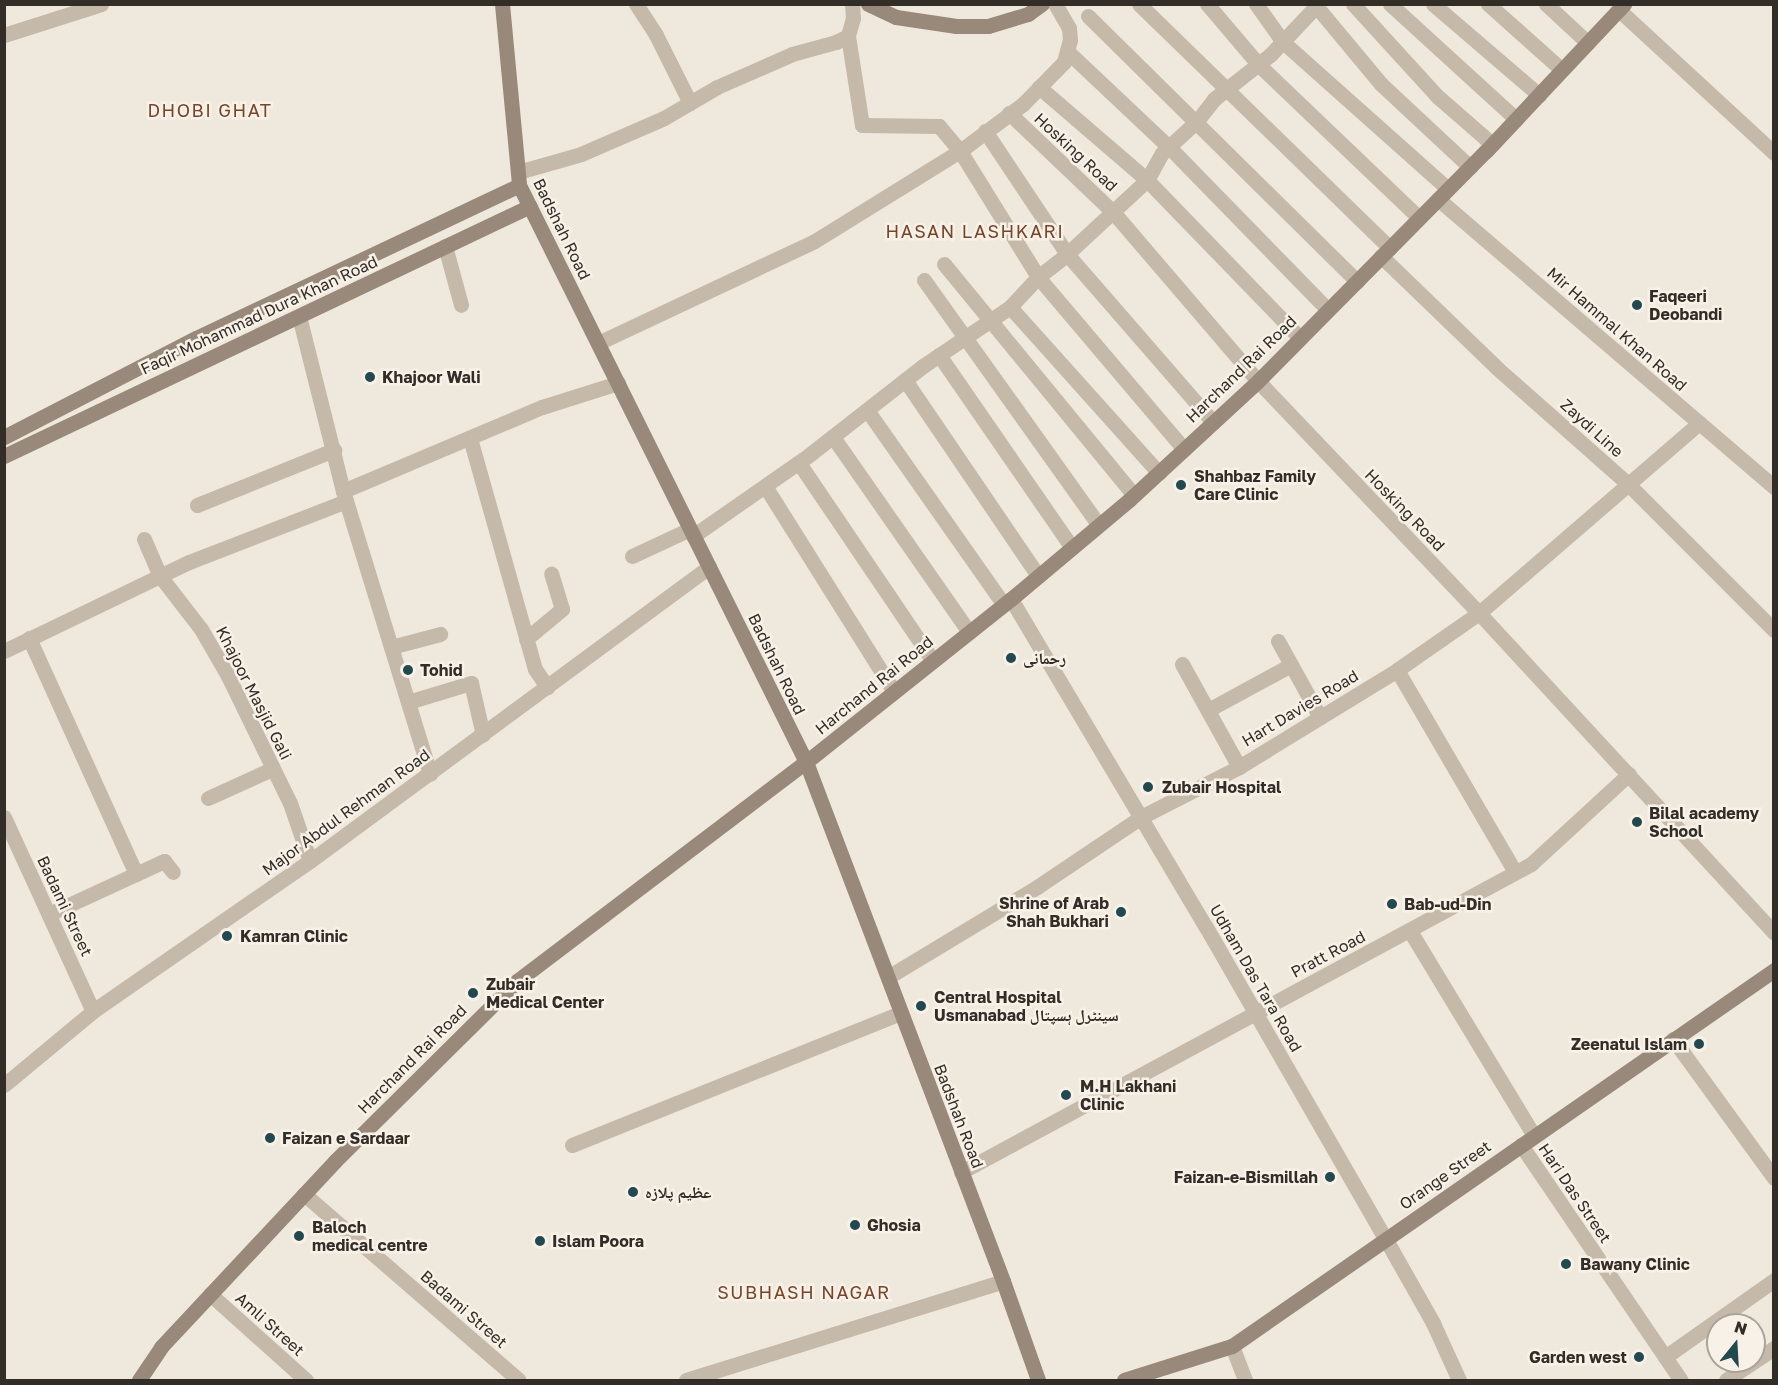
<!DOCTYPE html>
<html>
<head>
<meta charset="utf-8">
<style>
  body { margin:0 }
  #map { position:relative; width:1778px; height:1385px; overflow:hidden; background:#efe8dc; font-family:"Golos Text","Noto Naskh Arabic",sans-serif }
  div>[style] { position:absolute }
  .street>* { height:15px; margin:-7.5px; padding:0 7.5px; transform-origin:7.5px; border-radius:7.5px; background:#c5b9a9 }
  .secondary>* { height:15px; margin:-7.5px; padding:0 7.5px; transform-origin:7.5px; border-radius:7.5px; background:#99897b }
  .dots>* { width:16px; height:16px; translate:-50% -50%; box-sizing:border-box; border:3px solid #f7f1e7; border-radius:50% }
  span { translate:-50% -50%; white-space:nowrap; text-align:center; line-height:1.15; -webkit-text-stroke:5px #f7f1e7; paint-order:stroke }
  .street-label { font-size:16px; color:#332d28 }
  .poi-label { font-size:16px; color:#332d28; font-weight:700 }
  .left { translate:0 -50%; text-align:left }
  .right { translate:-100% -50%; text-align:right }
  .neighbourhood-label { font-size:18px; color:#79452a; letter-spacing:1.5px }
  .frame { position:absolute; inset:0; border:6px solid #332d28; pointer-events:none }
  .north { position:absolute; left:1706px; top:1313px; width:60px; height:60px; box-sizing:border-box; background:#f7f1e7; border:2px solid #a9a39b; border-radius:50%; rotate:18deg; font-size:16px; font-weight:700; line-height:24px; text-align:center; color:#332d28 }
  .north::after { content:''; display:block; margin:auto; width:21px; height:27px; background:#224850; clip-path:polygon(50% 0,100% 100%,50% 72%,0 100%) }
</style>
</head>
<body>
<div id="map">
  <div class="street">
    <div style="left:636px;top:4px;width:37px;rotate:57deg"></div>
    <div style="left:656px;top:35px;width:76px;rotate:63.4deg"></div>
    <div style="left:852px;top:4px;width:14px;rotate:86deg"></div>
    <div style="left:853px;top:18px;width:19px;rotate:106deg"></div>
    <div style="left:848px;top:36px;width:90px;rotate:81.1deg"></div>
    <div style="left:862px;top:125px;width:77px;rotate:0.7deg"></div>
    <div style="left:939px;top:126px;width:33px;rotate:50deg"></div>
    <div style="left:960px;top:151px;width:148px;rotate:58.2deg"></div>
    <div style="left:1038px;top:277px;width:226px;rotate:49.7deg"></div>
    <div style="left:1139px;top:4px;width:350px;rotate:44.2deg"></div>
    <div style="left:1207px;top:4px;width:80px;rotate:49.6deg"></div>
    <div style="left:1259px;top:65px;width:221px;rotate:43.7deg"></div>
    <div style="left:1256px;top:4px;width:47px;rotate:54.6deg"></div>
    <div style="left:1283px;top:42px;width:221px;rotate:41.7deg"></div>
    <div style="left:1353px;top:4px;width:125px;rotate:47.6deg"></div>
    <div style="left:1437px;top:96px;width:73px;rotate:41.1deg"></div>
    <div style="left:1390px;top:4px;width:171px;rotate:42.4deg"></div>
    <div style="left:1433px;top:4px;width:140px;rotate:40.6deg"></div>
    <div style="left:1488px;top:4px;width:99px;rotate:41.7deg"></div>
    <div style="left:1546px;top:4px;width:57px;rotate:42.9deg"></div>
    <div style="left:1316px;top:6px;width:102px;rotate:50.2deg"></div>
    <div style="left:1381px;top:84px;width:122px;rotate:43deg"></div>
    <div style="left:1619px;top:10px;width:211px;rotate:42.7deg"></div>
    <div style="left:1088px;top:16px;width:378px;rotate:44.6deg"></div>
    <div style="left:4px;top:35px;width:102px;rotate:-17.7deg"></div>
    <div style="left:1067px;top:51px;width:141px;rotate:43.3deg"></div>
    <div style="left:1170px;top:148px;width:226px;rotate:45.7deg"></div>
    <div style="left:1039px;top:87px;width:143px;rotate:40.7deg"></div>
    <div style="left:1147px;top:180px;width:220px;rotate:45.9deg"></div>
    <div style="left:1009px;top:113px;width:144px;rotate:43.6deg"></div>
    <div style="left:1113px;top:212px;width:223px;rotate:49.4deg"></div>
    <div style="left:1258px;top:381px;width:320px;rotate:46.4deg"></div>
    <div style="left:1479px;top:613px;width:435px;rotate:47.3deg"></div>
    <div style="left:985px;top:131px;width:148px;rotate:56.3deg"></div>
    <div style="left:1067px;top:254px;width:223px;rotate:49deg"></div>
    <div style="left:518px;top:172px;width:66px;rotate:-15.9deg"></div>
    <div style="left:581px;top:154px;width:90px;rotate:-23.4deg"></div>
    <div style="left:664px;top:118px;width:61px;rotate:-30.3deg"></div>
    <div style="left:717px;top:87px;width:82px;rotate:-23.7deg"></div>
    <div style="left:792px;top:54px;width:46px;rotate:-15.3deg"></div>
    <div style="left:836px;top:42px;width:13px;rotate:-27deg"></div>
    <div style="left:1438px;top:199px;width:443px;rotate:40.6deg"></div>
    <div style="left:445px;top:246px;width:61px;rotate:74.8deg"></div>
    <div style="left:1381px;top:256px;width:163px;rotate:44deg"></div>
    <div style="left:1498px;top:369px;width:172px;rotate:41.5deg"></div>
    <div style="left:1627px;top:483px;width:208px;rotate:45deg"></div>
    <div style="left:944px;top:264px;width:299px;rotate:50.6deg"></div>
    <div style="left:924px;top:280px;width:301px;rotate:54.5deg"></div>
    <div style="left:1010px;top:307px;width:223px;rotate:48.1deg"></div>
    <div style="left:299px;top:316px;width:180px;rotate:75.9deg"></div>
    <div style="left:343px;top:491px;width:296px;rotate:72.9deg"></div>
    <div style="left:598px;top:343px;width:238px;rotate:-25.2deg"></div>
    <div style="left:813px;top:242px;width:173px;rotate:-31.8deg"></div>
    <div style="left:960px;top:151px;width:79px;rotate:-36.7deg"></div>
    <div style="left:1023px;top:104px;width:59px;rotate:-45.7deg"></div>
    <div style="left:1064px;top:62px;width:23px;rotate:-75deg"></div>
    <div style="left:1070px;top:40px;width:12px;rotate:-95deg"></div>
    <div style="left:1069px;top:28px;width:28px;rotate:-120deg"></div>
    <div style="left:939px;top:355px;width:234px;rotate:55.4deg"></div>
    <div style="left:905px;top:380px;width:237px;rotate:55.8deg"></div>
    <div style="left:867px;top:410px;width:238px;rotate:54.9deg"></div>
    <div style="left:833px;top:437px;width:238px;rotate:55.1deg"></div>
    <div style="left:470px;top:438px;width:240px;rotate:74.3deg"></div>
    <div style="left:535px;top:669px;width:22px;rotate:56deg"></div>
    <div style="left:799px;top:463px;width:239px;rotate:55.9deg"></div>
    <div style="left:765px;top:486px;width:243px;rotate:57.9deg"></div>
    <div style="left:343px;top:491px;width:216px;rotate:-22.9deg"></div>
    <div style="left:542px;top:407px;width:80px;rotate:-17.5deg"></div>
    <div style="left:197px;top:505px;width:148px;rotate:-21.9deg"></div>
    <div style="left:693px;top:536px;width:141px;rotate:-34.9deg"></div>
    <div style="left:809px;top:455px;width:145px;rotate:-38deg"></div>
    <div style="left:923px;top:366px;width:105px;rotate:-34.1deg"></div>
    <div style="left:1010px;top:307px;width:41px;rotate:-47deg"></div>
    <div style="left:1038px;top:277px;width:37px;rotate:-38deg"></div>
    <div style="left:1067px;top:254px;width:109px;rotate:-42.8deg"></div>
    <div style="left:1147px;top:180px;width:31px;rotate:-61deg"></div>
    <div style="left:1162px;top:153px;width:47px;rotate:-42.4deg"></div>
    <div style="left:1197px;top:121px;width:28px;rotate:-52deg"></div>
    <div style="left:1214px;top:99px;width:71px;rotate:-38.2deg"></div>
    <div style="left:1270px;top:55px;width:70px;rotate:-46.7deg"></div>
    <div style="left:144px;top:539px;width:40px;rotate:66.6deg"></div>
    <div style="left:160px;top:576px;width:67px;rotate:52.3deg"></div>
    <div style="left:201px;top:629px;width:54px;rotate:60.1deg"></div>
    <div style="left:228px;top:676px;width:141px;rotate:64deg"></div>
    <div style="left:290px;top:803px;width:61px;rotate:71deg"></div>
    <div style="left:632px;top:556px;width:64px;rotate:-25deg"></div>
    <div style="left:1011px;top:599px;width:382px;rotate:59.3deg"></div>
    <div style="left:1206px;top:927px;width:359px;rotate:60.1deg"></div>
    <div style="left:1385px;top:1238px;width:98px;rotate:60.5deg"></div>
    <div style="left:1433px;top:1323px;width:63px;rotate:65.5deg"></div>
    <div style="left:29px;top:638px;width:259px;rotate:65.6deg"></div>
    <div style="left:526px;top:639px;width:47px;rotate:-39.8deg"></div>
    <div style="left:562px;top:609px;width:37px;rotate:-107deg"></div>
    <div style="left:1278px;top:641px;width:87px;rotate:61.1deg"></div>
    <div style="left:391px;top:647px;width:51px;rotate:-14.9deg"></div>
    <div style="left:4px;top:651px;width:205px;rotate:-25.7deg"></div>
    <div style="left:189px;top:562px;width:168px;rotate:-21.2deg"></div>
    <div style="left:1182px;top:664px;width:118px;rotate:61deg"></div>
    <div style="left:1397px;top:670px;width:234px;rotate:59.7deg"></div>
    <div style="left:408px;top:702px;width:66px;rotate:-16.8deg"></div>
    <div style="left:471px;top:683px;width:53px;rotate:77deg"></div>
    <div style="left:1208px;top:710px;width:94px;rotate:-28.5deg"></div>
    <div style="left:208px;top:798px;width:70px;rotate:-24.4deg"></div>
    <div style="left:4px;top:817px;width:213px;rotate:65.4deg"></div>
    <div style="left:49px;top:914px;width:127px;rotate:-24.7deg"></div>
    <div style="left:164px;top:861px;width:14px;rotate:51deg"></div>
    <div style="left:1410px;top:931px;width:240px;rotate:58.8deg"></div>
    <div style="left:888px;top:977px;width:174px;rotate:-31.1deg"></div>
    <div style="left:1037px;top:887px;width:125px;rotate:-33.9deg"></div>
    <div style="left:1141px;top:817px;width:110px;rotate:-27deg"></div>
    <div style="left:1239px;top:767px;width:185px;rotate:-31.5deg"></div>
    <div style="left:1397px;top:670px;width:100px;rotate:-34.8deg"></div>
    <div style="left:1479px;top:613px;width:291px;rotate:-40.8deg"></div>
    <div style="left:1673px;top:1039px;width:172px;rotate:54deg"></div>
    <div style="left:4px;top:1085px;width:116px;rotate:-39.7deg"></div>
    <div style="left:93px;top:1011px;width:264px;rotate:-34.7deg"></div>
    <div style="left:310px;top:861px;width:496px;rotate:-36.4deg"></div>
    <div style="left:572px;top:1145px;width:354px;rotate:-21.9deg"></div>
    <div style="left:1521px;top:1145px;width:284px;rotate:55.8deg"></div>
    <div style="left:961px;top:1172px;width:648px;rotate:-28.38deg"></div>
    <div style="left:1531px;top:864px;width:133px;rotate:-42.6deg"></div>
    <div style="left:304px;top:1194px;width:284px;rotate:40.9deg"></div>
    <div style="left:210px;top:1294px;width:129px;rotate:41.9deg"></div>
    <div style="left:1232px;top:1346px;width:36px;rotate:69deg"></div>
    <div style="left:1665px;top:1357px;width:133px;rotate:-35.2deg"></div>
    <div style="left:686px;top:1380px;width:332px;rotate:-17.3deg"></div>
    <div style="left:1726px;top:1380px;width:58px;rotate:-33.7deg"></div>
  </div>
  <div class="secondary">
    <div style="left:502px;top:4px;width:182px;rotate:84.6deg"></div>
    <div style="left:519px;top:185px;width:644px;rotate:63.55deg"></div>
    <div style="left:806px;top:762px;width:555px;rotate:69.21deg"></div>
    <div style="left:1003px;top:1281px;width:105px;rotate:70.5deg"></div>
    <div style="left:868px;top:4px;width:31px;rotate:25deg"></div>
    <div style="left:896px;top:17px;width:61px;rotate:8.5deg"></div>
    <div style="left:956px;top:26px;width:32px"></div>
    <div style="left:988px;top:26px;width:42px;rotate:-16.7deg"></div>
    <div style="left:1028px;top:14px;width:17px;rotate:-36deg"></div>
    <div style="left:4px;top:437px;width:216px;rotate:-27.3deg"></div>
    <div style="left:196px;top:338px;width:357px;rotate:-25.3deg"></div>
    <div style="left:4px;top:456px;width:582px;rotate:-25.42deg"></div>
    <div style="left:139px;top:1380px;width:40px;rotate:-56deg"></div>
    <div style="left:161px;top:1347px;width:255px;rotate:-46.9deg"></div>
    <div style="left:335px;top:1161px;width:256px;rotate:-44.7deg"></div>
    <div style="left:517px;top:981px;width:363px;rotate:-37.2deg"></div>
    <div style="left:806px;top:762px;width:262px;rotate:-38.5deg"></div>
    <div style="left:1011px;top:599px;width:154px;rotate:-40deg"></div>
    <div style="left:1129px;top:500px;width:176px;rotate:-42.7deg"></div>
    <div style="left:1258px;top:381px;width:324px;rotate:-45.3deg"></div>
    <div style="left:1486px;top:151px;width:202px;rotate:-46.8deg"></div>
    <div style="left:1124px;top:1380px;width:113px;rotate:-17.5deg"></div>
    <div style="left:1232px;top:1346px;width:660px;rotate:-34.75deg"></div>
  </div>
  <div class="dots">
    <div style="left:1637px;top:305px;background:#224850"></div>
    <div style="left:370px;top:377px;background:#224850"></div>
    <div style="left:1181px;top:485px;background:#224850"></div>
    <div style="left:1011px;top:658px;background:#224850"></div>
    <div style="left:408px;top:670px;background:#224850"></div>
    <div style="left:1148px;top:787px;background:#224850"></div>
    <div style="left:1637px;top:822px;background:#224850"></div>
    <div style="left:1392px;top:904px;background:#224850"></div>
    <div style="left:1121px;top:912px;background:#224850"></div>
    <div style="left:227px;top:936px;background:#224850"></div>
    <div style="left:473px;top:993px;background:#224850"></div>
    <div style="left:921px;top:1006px;background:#224850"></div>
    <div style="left:1699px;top:1044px;background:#224850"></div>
    <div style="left:1066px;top:1095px;background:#224850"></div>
    <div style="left:270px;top:1138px;background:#224850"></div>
    <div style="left:1330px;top:1177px;background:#224850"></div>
    <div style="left:633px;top:1192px;background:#224850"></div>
    <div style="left:855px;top:1225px;background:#224850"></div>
    <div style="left:299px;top:1236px;background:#224850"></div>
    <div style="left:540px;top:1241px;background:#224850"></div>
    <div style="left:1566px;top:1264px;background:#224850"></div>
    <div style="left:1639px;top:1357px;background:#224850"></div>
  </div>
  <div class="street-label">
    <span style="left:1076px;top:152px;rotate:43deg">Hosking Road</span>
    <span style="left:562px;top:229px;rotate:64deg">Badshah Road</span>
    <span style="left:259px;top:315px;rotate:-25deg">Faqir Mohammad Dura Khan Road</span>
    <span style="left:1617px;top:329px;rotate:41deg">Mir Hammal Khan Road</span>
    <span style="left:1241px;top:369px;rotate:-44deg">Harchand Rai Road</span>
    <span style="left:1592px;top:428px;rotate:42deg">Zaydi Line</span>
    <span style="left:1405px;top:510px;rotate:46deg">Hosking Road</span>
    <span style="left:777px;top:664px;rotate:64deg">Badshah Road</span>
    <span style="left:874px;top:685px;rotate:-39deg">Harchand Rai Road</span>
    <span style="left:254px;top:693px;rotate:63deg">Khajoor Masjid Gali</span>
    <span style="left:1300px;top:708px;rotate:-31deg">Hart Davies Road</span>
    <span style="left:346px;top:812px;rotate:-36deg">Major Abdul Rehman Road</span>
    <span style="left:65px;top:906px;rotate:65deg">Badami Street</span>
    <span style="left:1328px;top:954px;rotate:-28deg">Pratt Road</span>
    <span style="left:1256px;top:978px;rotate:60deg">Udham Das Tara Road</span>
    <span style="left:412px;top:1059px;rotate:-45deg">Harchand Rai Road</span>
    <span style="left:959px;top:1116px;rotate:69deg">Badshah Road</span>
    <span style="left:1445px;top:1175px;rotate:-35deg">Orange Street</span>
    <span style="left:1575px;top:1193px;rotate:56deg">Hari Das Street</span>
    <span style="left:464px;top:1309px;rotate:41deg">Badami Street</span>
    <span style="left:270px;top:1324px;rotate:42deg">Amli Street</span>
  </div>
  <div class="poi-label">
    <span class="left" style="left:1649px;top:305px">Faqeeri<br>Deobandi</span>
    <span class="left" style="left:382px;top:377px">Khajoor Wali</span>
    <span class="left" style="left:1194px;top:485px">Shahbaz Family<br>Care Clinic</span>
    <span class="left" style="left:1023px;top:658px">رحمانی</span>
    <span class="left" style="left:420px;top:670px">Tohid</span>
    <span class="left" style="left:1162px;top:787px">Zubair Hospital</span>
    <span class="left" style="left:1649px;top:822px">Bilal academy<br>School</span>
    <span class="right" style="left:1109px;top:912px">Shrine of Arab<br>Shah Bukhari</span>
    <span class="left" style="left:1404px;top:904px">Bab-ud-Din</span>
    <span class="left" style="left:240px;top:936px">Kamran Clinic</span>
    <span class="left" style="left:486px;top:993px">Zubair<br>Medical Center</span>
    <span class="left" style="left:934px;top:1006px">Central Hospital<br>Usmanabad سینٹرل ہسپتال</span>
    <span class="right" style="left:1687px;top:1044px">Zeenatul Islam</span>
    <span class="left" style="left:1080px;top:1095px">M.H Lakhani<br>Clinic</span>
    <span class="left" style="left:282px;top:1138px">Faizan e Sardaar</span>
    <span class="right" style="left:1318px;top:1177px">Faizan-e-Bismillah</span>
    <span class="left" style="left:645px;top:1192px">عظیم پلازہ</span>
    <span class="left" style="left:867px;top:1225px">Ghosia</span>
    <span class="left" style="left:312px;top:1236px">Baloch<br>medical centre</span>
    <span class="left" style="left:552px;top:1241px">Islam Poora</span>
    <span class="left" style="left:1580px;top:1264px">Bawany Clinic</span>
    <span class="right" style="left:1627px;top:1357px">Garden west</span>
  </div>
  <div class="neighbourhood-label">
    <span style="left:210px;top:110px">DHOBI GHAT</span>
    <span style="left:975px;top:231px">HASAN LASHKARI</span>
    <span style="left:804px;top:1292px">SUBHASH NAGAR</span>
  </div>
  <div class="frame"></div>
  <div class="north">N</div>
</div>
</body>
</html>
